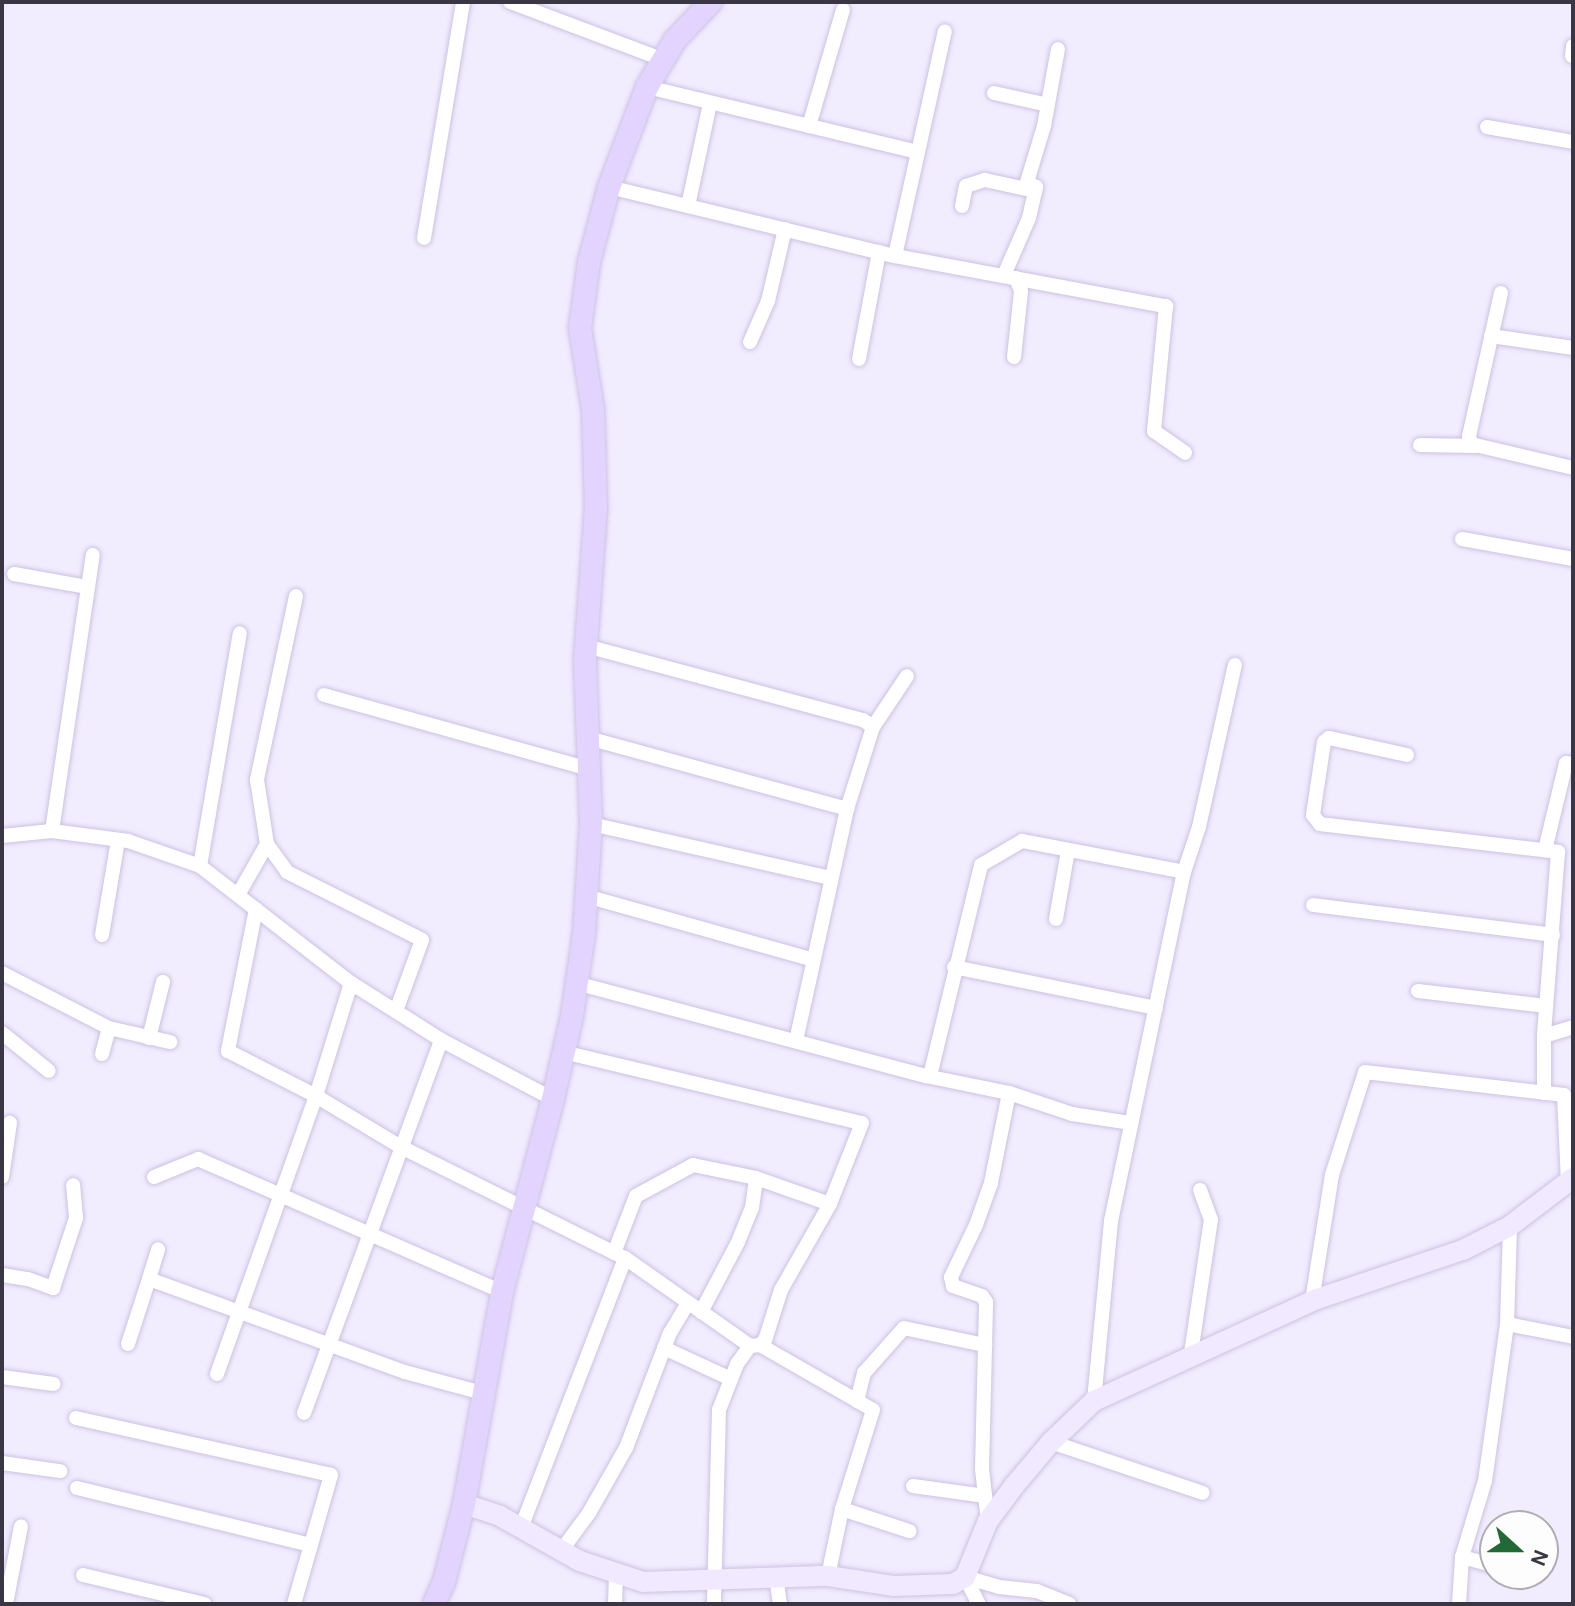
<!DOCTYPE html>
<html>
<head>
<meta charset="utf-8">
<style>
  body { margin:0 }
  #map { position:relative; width:1575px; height:1606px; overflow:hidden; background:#f2ecff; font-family:Karla,sans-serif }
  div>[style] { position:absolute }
  .roads { filter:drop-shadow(0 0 2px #ccc2e1) drop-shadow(0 0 2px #ccc2e1) }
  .street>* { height:14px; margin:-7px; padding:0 7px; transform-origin:7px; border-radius:7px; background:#fff }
  .secondary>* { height:20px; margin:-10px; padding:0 10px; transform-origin:10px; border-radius:10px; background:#f0e9ff }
  .primary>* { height:22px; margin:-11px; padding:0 11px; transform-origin:11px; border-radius:11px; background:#e2d4fe }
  span { translate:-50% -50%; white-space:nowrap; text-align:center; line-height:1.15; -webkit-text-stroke:6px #fdfdfd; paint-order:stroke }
  .frame { position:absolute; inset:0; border:4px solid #3a3643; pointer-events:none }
  .north { position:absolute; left:1479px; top:1510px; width:80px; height:80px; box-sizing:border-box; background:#fdfdfd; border:2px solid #afadb3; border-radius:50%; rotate:111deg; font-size:22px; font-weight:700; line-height:32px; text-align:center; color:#3a3643 }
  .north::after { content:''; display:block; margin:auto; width:28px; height:36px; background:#226936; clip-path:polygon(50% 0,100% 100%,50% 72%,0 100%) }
</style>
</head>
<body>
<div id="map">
  <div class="roads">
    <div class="street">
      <div style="left:510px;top:2px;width:165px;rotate:20.6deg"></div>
      <div style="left:1572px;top:56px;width:10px;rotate:-84deg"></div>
      <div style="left:647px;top:87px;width:278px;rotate:13.5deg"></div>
      <div style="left:994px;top:93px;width:55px;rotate:12.5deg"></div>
      <div style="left:809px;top:126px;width:121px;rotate:-73.7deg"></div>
      <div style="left:1487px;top:127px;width:87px;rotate:9.9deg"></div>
      <div style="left:609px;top:187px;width:294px;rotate:13.6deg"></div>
      <div style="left:895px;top:256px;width:276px;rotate:10.5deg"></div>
      <div style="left:1166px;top:306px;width:126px;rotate:95.5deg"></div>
      <div style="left:1154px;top:431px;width:38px;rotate:35deg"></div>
      <div style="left:688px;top:206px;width:105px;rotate:-77.9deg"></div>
      <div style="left:962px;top:206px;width:20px;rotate:-79deg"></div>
      <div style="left:966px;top:186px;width:20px;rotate:-18deg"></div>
      <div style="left:985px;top:180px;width:51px;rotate:12.4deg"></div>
      <div style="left:424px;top:238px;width:239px;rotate:-80.6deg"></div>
      <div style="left:895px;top:256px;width:230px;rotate:-77.5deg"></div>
      <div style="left:1004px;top:275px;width:62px;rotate:-66.3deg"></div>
      <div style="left:1029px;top:218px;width:32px;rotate:-77deg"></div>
      <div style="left:1036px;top:187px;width:10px;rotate:-151deg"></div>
      <div style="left:1027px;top:182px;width:59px;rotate:-73.1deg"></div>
      <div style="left:1044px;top:126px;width:78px;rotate:-79.7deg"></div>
      <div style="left:1501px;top:293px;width:147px;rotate:102.6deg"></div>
      <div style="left:1469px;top:436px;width:8px;rotate:76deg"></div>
      <div style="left:1471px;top:444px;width:105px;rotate:13.2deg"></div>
      <div style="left:1491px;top:336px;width:83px;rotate:8.3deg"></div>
      <div style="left:750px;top:342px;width:45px;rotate:-66.3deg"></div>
      <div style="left:768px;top:301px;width:74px;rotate:-76.7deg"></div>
      <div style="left:1014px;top:357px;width:66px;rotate:-83.9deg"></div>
      <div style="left:1021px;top:291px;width:14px;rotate:-111deg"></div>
      <div style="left:859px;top:359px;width:109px;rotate:-79.4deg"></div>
      <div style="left:1420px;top:445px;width:55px;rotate:1deg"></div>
      <div style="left:1462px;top:539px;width:113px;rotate:10.2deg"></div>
      <div style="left:14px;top:574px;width:75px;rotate:10deg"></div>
      <div style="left:296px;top:596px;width:188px;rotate:102deg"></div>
      <div style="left:257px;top:780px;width:65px;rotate:81.1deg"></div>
      <div style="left:267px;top:844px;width:34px;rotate:54deg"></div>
      <div style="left:287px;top:872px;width:151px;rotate:26.7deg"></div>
      <div style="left:422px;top:940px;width:76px;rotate:110.1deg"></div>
      <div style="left:586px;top:646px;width:287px;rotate:15deg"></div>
      <div style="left:863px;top:720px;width:12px;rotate:35deg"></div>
      <div style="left:873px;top:727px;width:86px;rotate:107.6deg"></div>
      <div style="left:847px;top:809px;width:238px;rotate:102.4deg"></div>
      <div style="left:324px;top:695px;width:275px;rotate:15.6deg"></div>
      <div style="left:873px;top:727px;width:61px;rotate:-56.3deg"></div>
      <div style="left:588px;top:738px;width:269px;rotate:15.3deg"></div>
      <div style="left:1407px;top:755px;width:80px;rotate:-167.7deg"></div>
      <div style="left:1329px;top:738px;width:6px;rotate:141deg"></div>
      <div style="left:1324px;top:742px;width:74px;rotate:98.6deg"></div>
      <div style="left:1313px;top:815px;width:11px;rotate:52deg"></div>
      <div style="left:1320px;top:824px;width:240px;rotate:6.7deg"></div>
      <div style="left:1558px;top:852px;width:185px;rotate:94.4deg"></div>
      <div style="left:1544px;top:1036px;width:57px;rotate:90deg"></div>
      <div style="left:591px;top:824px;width:246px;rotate:12.7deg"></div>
      <div style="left:52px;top:831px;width:279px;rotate:-81.6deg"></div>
      <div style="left:2px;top:836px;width:50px;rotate:-5.7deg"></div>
      <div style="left:52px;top:831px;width:77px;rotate:7.5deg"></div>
      <div style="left:128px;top:841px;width:76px;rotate:19.1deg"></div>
      <div style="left:200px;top:866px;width:191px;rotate:37.8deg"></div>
      <div style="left:351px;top:983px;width:107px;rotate:32.3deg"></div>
      <div style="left:441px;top:1040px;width:127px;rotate:27.8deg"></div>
      <div style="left:1545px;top:850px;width:89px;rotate:-76.4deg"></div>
      <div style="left:1566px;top:763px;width:7px;rotate:8deg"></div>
      <div style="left:200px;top:866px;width:236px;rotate:-80.3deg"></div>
      <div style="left:238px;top:895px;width:59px;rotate:-60.4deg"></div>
      <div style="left:586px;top:896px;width:236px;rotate:15.7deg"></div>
      <div style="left:1313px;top:905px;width:242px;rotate:7.1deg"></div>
      <div style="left:256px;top:909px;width:145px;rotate:101.2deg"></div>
      <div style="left:228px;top:1051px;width:99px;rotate:27.1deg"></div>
      <div style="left:316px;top:1096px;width:99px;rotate:31deg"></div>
      <div style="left:401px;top:1147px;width:250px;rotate:26.4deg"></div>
      <div style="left:625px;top:1258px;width:153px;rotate:35.1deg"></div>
      <div style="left:1056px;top:919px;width:70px;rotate:-80.1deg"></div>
      <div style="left:102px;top:935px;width:96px;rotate:-80.4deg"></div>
      <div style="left:954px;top:967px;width:206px;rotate:11.5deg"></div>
      <div style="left:2px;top:973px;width:120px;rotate:27.2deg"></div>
      <div style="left:109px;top:1028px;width:63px;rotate:12.9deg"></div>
      <div style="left:576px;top:983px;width:362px;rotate:14.9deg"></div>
      <div style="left:926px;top:1076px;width:85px;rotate:11.6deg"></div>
      <div style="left:1009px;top:1093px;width:66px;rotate:18.4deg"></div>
      <div style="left:1072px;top:1114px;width:60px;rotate:8.7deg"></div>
      <div style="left:1418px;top:991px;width:129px;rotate:6.7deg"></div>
      <div style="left:2px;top:1033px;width:60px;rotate:39deg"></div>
      <div style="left:1544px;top:1036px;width:30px;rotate:-17deg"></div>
      <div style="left:149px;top:1038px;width:58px;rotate:-76deg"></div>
      <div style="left:563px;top:1052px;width:307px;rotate:13.4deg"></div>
      <div style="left:862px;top:1123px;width:87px;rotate:111.6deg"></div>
      <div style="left:830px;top:1204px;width:99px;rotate:119.7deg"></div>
      <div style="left:781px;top:1290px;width:52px;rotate:107.7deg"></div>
      <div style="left:765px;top:1340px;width:7px;rotate:135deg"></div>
      <div style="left:760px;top:1345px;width:10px;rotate:174deg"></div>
      <div style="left:750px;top:1346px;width:22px;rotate:126deg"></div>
      <div style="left:737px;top:1364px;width:49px;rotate:111.4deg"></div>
      <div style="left:719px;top:1410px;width:194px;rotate:91.5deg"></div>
      <div style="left:102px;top:1054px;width:27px;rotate:-75deg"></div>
      <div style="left:930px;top:1076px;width:217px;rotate:-76.4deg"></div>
      <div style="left:981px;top:865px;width:48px;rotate:-30.3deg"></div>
      <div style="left:1022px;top:841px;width:165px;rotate:10.8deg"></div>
      <div style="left:2px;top:1177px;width:55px;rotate:-81.6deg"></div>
      <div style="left:154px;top:1177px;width:48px;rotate:-22.2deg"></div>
      <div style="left:198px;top:1159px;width:332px;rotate:23.6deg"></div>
      <div style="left:614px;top:1253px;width:61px;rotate:-68.9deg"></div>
      <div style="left:636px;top:1196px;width:65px;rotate:-28.5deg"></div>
      <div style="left:693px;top:1165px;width:64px;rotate:11.7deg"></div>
      <div style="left:756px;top:1178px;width:78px;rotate:19.4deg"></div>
      <div style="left:2px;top:1275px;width:26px;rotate:9deg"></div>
      <div style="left:28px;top:1279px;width:27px;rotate:20deg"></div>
      <div style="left:53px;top:1288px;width:74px;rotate:-71.8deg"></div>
      <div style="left:76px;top:1218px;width:33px;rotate:-95deg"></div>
      <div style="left:149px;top:1279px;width:31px;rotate:-73deg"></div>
      <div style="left:1312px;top:1301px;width:128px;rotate:-81deg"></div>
      <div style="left:1332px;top:1175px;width:108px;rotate:-72.2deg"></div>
      <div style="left:1365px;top:1072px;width:200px;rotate:6.6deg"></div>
      <div style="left:1564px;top:1095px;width:88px;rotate:87.4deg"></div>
      <div style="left:701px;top:1312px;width:79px;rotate:-62.1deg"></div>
      <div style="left:738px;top:1242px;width:37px;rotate:-68deg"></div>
      <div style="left:752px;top:1208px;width:30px;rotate:-82deg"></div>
      <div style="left:1507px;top:1324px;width:67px;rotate:11.1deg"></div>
      <div style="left:128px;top:1344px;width:68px;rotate:-72.1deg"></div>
      <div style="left:149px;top:1279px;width:272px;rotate:20deg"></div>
      <div style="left:405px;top:1372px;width:81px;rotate:15.1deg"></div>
      <div style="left:760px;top:1345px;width:130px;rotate:29.9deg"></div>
      <div style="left:873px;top:1410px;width:104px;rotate:107.4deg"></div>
      <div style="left:842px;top:1509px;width:68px;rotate:101.8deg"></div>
      <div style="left:664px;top:1348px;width:74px;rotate:24.8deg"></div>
      <div style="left:1190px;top:1360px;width:142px;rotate:-81.5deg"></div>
      <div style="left:1211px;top:1220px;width:32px;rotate:-110deg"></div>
      <div style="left:217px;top:1374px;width:295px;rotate:-70.4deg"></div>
      <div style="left:316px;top:1096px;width:118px;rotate:-72.8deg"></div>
      <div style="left:2px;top:1377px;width:52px;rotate:7.7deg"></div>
      <div style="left:857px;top:1401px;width:29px;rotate:-76deg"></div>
      <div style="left:864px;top:1373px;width:60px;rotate:-48.4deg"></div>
      <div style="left:904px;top:1328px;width:83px;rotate:11.9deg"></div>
      <div style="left:1094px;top:1401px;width:181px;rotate:-84.6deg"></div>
      <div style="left:1111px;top:1221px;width:357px;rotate:-78.2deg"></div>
      <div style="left:1184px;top:872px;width:47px;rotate:-71.6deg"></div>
      <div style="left:1199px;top:827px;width:166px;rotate:-77.5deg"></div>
      <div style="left:304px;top:1413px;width:397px;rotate:-69.8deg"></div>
      <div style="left:76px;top:1418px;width:261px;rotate:12.6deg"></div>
      <div style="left:331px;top:1475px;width:134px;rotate:106deg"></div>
      <div style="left:1051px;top:1442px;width:160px;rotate:18.5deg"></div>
      <div style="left:2px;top:1463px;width:59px;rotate:7.9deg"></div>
      <div style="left:913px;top:1486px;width:73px;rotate:7.9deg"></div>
      <div style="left:77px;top:1488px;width:241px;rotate:13.7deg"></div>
      <div style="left:842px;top:1509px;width:71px;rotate:18.2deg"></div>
      <div style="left:988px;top:1521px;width:52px;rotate:-96.6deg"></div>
      <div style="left:982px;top:1469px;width:167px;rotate:-88.6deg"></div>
      <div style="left:986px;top:1302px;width:7px;rotate:-124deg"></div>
      <div style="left:982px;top:1296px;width:31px;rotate:-161deg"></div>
      <div style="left:953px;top:1286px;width:9px;rotate:-103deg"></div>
      <div style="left:951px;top:1277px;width:58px;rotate:-64.3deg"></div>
      <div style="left:976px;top:1225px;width:45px;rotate:-70.3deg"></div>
      <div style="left:991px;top:1183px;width:92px;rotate:-78.7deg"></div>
      <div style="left:521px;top:1528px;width:289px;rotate:-68.9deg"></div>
      <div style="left:561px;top:1551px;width:47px;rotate:-53.6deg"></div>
      <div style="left:589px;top:1513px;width:75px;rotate:-60.4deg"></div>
      <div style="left:626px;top:1448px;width:123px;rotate:-69.1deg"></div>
      <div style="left:670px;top:1333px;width:35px;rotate:-59deg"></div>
      <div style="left:1462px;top:1557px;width:34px;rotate:15deg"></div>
      <div style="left:1523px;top:1574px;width:8px;rotate:14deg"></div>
      <div style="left:83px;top:1575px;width:125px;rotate:13.4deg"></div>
      <div style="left:776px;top:1576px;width:28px;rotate:82deg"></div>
      <div style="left:965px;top:1577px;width:35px;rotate:16deg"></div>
      <div style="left:999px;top:1587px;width:38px;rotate:6deg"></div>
      <div style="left:1037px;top:1591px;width:35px;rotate:22deg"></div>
      <div style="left:965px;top:1577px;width:30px;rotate:63deg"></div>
      <div style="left:6px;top:1604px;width:79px;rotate:-79.1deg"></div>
      <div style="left:615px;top:1604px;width:31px;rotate:-88deg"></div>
      <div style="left:1459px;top:1604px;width:47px;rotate:-86.3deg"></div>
      <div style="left:1462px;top:1557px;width:79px;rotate:-73.2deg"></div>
      <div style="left:1485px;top:1481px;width:159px;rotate:-82deg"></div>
      <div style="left:1507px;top:1324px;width:98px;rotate:-88.2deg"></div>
    </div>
    <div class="secondary">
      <div style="left:464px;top:1504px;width:38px;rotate:18deg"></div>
      <div style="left:500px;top:1516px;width:92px;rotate:29.4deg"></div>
      <div style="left:580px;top:1561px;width:66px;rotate:18.4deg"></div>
      <div style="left:643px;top:1582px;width:185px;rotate:-1.9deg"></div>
      <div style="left:828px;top:1576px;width:66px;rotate:8.7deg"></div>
      <div style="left:893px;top:1586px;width:60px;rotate:-1.9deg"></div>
      <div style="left:953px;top:1584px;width:14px;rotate:-30deg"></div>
      <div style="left:965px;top:1577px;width:61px;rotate:-67.7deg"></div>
      <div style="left:988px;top:1521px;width:44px;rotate:-53.4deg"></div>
      <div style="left:1014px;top:1486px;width:57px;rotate:-49.9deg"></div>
      <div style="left:1051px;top:1442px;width:59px;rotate:-43.6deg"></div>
      <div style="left:1094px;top:1401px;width:245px;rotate:-24.6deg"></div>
      <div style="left:1317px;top:1299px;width:154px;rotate:-18.6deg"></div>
      <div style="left:1463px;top:1250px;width:53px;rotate:-27.1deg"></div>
      <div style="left:1510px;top:1226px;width:79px;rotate:-37.3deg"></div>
    </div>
    <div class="primary">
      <div style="left:434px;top:1604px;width:24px;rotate:-66deg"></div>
      <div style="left:444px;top:1582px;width:81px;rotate:-75.6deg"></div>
      <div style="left:464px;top:1504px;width:215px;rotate:-79.8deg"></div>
      <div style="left:502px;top:1292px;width:200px;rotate:-75.2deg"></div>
      <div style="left:553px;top:1099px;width:85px;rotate:-77.1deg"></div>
      <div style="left:572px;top:1016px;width:83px;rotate:-81.7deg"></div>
      <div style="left:584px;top:934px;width:110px;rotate:-86.4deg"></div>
      <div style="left:591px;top:824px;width:163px;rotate:-92.1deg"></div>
      <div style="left:585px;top:661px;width:152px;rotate:-85.9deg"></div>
      <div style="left:596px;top:509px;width:99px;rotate:-91.7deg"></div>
      <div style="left:593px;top:410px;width:83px;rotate:-99deg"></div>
      <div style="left:580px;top:328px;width:67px;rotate:-82.2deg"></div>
      <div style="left:589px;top:262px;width:78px;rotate:-75.1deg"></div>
      <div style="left:609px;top:187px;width:107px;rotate:-69.2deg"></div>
      <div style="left:647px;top:87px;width:55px;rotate:-59.2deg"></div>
      <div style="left:675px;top:40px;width:52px;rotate:-46.5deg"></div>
    </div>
  </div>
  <div class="frame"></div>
  <div class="north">N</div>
</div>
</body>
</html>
